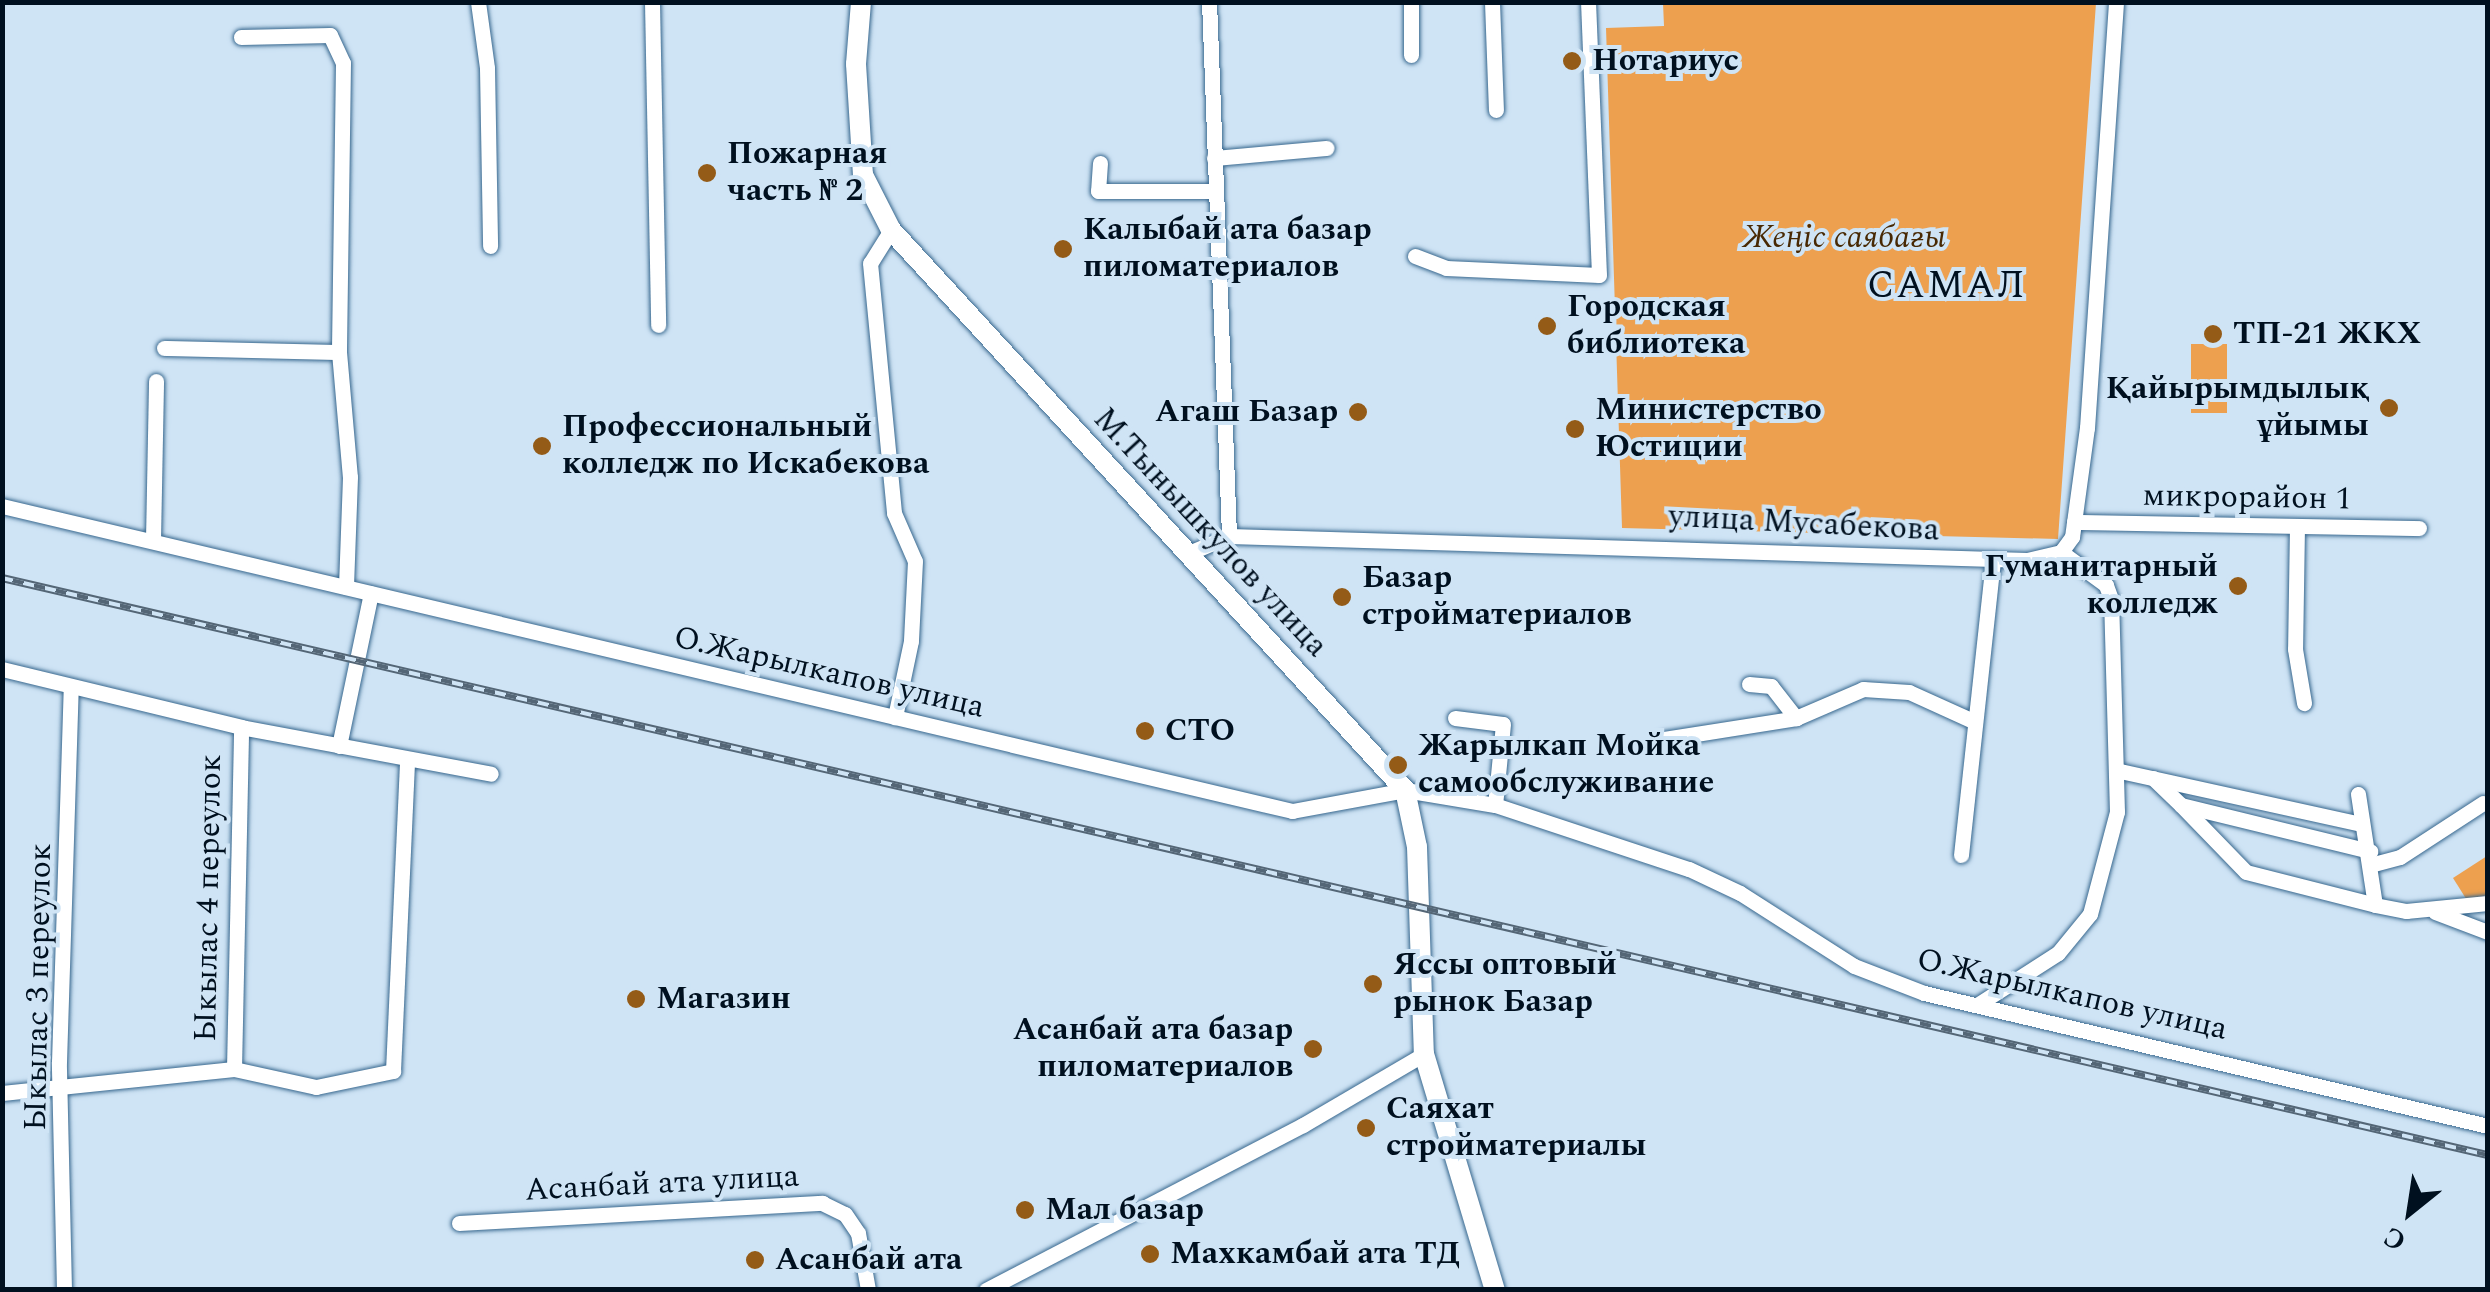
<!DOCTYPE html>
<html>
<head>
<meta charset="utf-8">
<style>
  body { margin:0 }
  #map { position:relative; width:2490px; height:1292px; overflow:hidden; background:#cfe4f5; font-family:Spectral,serif }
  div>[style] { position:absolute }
  .green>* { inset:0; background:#eda04f }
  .roads { filter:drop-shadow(0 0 2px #37678e) drop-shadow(0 0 2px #37678e) }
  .minor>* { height:15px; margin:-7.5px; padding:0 7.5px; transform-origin:7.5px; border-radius:7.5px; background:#fff }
  .major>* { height:20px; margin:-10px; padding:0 10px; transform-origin:10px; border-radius:10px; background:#fff }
  .rail>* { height:8px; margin-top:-4px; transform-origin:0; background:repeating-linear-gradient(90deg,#cfe4f5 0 11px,#546676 0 22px); box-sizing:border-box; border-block:2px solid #546676 }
  .dots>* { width:28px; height:28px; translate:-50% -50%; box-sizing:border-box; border:5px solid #cfe4f5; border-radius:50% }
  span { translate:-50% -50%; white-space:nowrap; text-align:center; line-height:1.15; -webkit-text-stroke:8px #cfe4f5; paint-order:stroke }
  .poi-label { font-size:32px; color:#00101f; font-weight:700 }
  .left { translate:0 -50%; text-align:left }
  .right { translate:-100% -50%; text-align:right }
  .park-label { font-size:32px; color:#482903; font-style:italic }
  .street-label { font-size:32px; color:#00101f }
  .quarter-label { font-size:38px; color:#00101f; letter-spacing:2.5px }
  .frame { position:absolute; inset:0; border:5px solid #00101f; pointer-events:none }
  .north { position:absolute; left:2360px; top:1162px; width:100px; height:100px; -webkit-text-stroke:8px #cfe4f5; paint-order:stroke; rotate:210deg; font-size:28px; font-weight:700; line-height:40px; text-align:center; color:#00101f }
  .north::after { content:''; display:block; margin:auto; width:35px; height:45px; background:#00101f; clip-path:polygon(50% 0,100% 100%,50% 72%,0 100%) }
</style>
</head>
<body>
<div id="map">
  <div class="green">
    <div style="clip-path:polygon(1663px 3px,2096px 3px,2058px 539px,1622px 528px,1606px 28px,1664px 26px)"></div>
    <div style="clip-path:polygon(2191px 344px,2227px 344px,2227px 413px,2191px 413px)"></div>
    <div style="clip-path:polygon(2487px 856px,2487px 894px,2470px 905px,2453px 878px)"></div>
  </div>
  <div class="roads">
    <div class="minor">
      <div style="left:478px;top:2px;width:67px;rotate:82.2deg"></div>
      <div style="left:487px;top:68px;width:178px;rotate:89deg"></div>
      <div style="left:652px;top:2px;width:323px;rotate:88.9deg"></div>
      <div style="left:1492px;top:2px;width:108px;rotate:87.9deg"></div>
      <div style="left:241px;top:37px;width:89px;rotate:-1.3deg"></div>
      <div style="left:330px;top:35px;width:31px;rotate:65deg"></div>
      <div style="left:343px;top:63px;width:289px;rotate:90.8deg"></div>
      <div style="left:339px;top:352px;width:125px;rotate:85deg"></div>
      <div style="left:350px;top:477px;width:110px;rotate:92.1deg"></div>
      <div style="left:1411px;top:55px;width:53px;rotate:-90deg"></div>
      <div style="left:1214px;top:158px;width:113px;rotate:-5.1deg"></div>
      <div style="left:1100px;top:163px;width:28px;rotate:94deg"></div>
      <div style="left:1098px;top:191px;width:117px"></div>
      <div style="left:891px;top:230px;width:39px;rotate:122deg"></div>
      <div style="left:870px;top:263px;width:251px;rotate:84.5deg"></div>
      <div style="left:894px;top:513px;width:52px;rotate:66.4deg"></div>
      <div style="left:915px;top:561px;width:80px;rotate:92.9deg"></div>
      <div style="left:911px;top:641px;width:78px;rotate:101.9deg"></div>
      <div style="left:1415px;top:256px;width:33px;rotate:21deg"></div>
      <div style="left:1446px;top:268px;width:153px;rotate:2.6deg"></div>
      <div style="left:1599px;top:275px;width:273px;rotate:-92.3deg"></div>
      <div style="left:164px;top:348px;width:175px;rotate:1.3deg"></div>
      <div style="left:2px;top:506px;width:1326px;rotate:13.3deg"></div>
      <div style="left:1292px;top:811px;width:115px;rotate:-10.5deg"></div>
      <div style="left:1405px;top:790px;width:91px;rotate:9.5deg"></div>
      <div style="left:1495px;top:805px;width:204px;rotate:18.3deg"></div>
      <div style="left:1689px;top:869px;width:56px;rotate:25.2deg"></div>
      <div style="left:1740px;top:893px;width:135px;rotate:32.6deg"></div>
      <div style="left:1854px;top:966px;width:75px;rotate:21.1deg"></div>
      <div style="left:1924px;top:993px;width:579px;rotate:13.27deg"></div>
      <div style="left:2074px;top:522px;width:345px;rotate:1deg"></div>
      <div style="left:2297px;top:526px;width:123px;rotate:90.9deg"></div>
      <div style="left:2295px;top:649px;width:55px;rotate:80.5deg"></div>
      <div style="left:1229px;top:536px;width:798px;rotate:1.72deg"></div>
      <div style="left:2027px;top:560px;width:35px;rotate:-13deg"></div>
      <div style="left:2061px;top:552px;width:19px;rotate:-54deg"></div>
      <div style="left:2072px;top:537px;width:110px;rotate:-82.2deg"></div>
      <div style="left:2087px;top:428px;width:427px;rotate:-86.1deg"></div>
      <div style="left:153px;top:540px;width:159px;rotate:-88.9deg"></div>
      <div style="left:1189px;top:553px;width:43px;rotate:-23deg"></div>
      <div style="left:1229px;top:536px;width:534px;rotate:-92.14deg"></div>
      <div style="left:2px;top:669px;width:246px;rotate:13.6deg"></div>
      <div style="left:241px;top:727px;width:254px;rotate:10.6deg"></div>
      <div style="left:1749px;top:684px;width:22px;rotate:5deg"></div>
      <div style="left:1771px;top:686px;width:41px;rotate:52deg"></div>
      <div style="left:1455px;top:718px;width:48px;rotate:7.1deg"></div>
      <div style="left:1503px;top:724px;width:81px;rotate:95.6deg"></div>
      <div style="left:1664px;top:739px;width:134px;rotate:-9deg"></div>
      <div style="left:1796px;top:718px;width:73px;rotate:-23.4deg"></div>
      <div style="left:1863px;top:689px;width:46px;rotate:3.7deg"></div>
      <div style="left:1909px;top:692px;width:70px;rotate:24.4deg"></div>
      <div style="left:339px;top:746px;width:156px;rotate:-78.2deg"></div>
      <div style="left:2120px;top:771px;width:248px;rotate:12.4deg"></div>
      <div style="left:2153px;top:778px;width:39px;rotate:44deg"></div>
      <div style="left:2181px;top:805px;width:195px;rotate:13.7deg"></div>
      <div style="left:2358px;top:794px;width:112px;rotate:81.3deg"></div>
      <div style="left:2375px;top:905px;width:32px;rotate:11deg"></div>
      <div style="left:2406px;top:911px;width:82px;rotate:-5.6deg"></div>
      <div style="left:2181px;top:805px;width:93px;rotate:45.9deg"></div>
      <div style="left:2246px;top:872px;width:133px;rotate:14.3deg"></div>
      <div style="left:1961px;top:855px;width:298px;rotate:-83.8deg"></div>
      <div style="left:2370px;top:865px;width:31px;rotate:-15deg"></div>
      <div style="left:2400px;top:857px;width:99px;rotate:-33deg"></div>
      <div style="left:2435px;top:912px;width:57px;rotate:20.7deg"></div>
      <div style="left:1977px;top:1005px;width:96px;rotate:-32.7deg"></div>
      <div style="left:2058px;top:953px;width:50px;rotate:-50.6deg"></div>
      <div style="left:2090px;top:914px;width:106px;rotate:-75.2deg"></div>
      <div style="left:2117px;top:812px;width:213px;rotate:-91.6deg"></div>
      <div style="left:2111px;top:599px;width:15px;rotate:-110deg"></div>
      <div style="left:2106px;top:585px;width:56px;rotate:-143.7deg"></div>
      <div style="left:234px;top:1069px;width:342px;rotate:-88.8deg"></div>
      <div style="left:2px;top:1093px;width:233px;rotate:-5.9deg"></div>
      <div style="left:234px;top:1069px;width:84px;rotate:12.4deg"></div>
      <div style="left:316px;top:1087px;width:79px;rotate:-11.7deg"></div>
      <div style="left:393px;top:1071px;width:312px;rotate:-87.4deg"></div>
      <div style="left:459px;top:1223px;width:364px;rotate:-3.2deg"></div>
      <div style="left:822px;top:1203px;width:25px;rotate:26deg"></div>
      <div style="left:845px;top:1214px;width:23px;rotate:56deg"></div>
      <div style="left:858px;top:1233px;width:58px;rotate:80deg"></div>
      <div style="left:64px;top:1290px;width:228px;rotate:-91.3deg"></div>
      <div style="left:59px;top:1062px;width:376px;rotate:-88.2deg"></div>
      <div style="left:986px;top:1290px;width:357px;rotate:-27.5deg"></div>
      <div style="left:1303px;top:1125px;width:140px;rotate:-30.4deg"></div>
    </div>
    <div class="major">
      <div style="left:861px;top:2px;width:62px;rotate:94.6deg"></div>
      <div style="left:856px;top:64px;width:111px;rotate:86.4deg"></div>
      <div style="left:863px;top:175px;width:62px;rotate:63deg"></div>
      <div style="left:891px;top:230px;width:760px;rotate:47.45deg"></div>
      <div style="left:1405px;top:790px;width:58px;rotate:78.1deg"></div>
      <div style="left:1417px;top:847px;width:207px;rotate:88.1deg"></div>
      <div style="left:1424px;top:1054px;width:246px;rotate:73.3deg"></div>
    </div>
  </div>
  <div class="rail">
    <div style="left:2px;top:578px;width:2552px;rotate:13.07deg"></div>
  </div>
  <div class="dots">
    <div style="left:1572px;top:61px;background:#945b17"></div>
    <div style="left:707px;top:173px;background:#945b17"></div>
    <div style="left:1063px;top:249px;background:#945b17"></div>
    <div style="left:1547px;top:326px;background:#945b17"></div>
    <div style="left:2213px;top:334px;background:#945b17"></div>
    <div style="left:2389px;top:408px;background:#945b17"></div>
    <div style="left:1358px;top:412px;background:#945b17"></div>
    <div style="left:1575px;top:429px;background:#945b17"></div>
    <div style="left:542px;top:446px;background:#945b17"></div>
    <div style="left:2238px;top:586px;background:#945b17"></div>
    <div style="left:1342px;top:597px;background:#945b17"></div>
    <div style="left:1145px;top:731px;background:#945b17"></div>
    <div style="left:1398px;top:765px;background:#945b17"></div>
    <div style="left:1373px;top:984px;background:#945b17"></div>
    <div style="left:636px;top:999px;background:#945b17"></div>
    <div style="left:1313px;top:1049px;background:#945b17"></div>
    <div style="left:1366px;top:1128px;background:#945b17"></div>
    <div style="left:1025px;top:1210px;background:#945b17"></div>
    <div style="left:1150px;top:1254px;background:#945b17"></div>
    <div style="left:755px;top:1260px;background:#945b17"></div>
  </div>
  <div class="poi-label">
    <span class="left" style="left:1592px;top:61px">Нотариус</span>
    <span class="left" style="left:727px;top:173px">Пожарная<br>часть № 2</span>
    <span class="left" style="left:1083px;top:249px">Калыбай ата базар<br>пиломатериалов</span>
    <span class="left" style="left:1567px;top:326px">Городская<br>библиотека</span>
    <span class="left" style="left:2233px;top:334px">ТП-21 ЖКХ</span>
    <span class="right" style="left:2369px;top:408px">Қайырымдылық<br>ұйымы</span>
    <span class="left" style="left:1595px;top:429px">Министерство<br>Юстиции</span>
    <span class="right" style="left:1338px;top:412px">Агаш Базар</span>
    <span class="left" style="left:562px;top:446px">Профессиональный<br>колледж по Искабекова</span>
    <span class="right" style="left:2218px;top:586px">Гуманитарный<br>колледж</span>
    <span class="left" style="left:1362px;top:597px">Базар<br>стройматериалов</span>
    <span class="left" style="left:1165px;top:731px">СТО</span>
    <span class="left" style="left:1418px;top:765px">Жарылкап Мойка<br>самообслуживание</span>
    <span class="left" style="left:1393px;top:984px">Яссы оптовый<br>рынок Базар</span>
    <span class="left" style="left:656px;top:999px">Магазин</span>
    <span class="right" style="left:1293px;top:1049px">Асанбай ата базар<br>пиломатериалов</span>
    <span class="left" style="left:1386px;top:1128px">Саяхат<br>стройматериалы</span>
    <span class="left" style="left:1045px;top:1210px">Мал базар</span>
    <span class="left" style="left:1170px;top:1254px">Махкамбай ата ТД</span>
    <span class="left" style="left:775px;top:1260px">Асанбай ата</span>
  </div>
  <div class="park-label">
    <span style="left:1844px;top:238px">Жеңіс саябағы</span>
  </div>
  <div class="street-label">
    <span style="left:2247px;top:498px;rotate:1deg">микрорайон 1</span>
    <span style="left:1804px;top:524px;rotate:3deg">улица Мусабекова</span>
    <span style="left:1210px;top:533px;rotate:47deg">М.Тынышкулов улица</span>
    <span style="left:829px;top:673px;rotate:13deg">О.Жарылкапов улица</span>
    <span style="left:209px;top:898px;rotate:-89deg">Ыкылас 4 переулок</span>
    <span style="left:39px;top:987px;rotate:-89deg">Ыкылас 3 переулок</span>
    <span style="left:2072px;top:995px;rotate:13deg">О.Жарылкапов улица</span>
    <span style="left:662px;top:1184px;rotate:-3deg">Асанбай ата улица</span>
  </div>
  <div class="quarter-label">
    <span style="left:1947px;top:287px">САМАЛ</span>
  </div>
  <div class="frame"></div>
  <div class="north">С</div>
</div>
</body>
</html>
